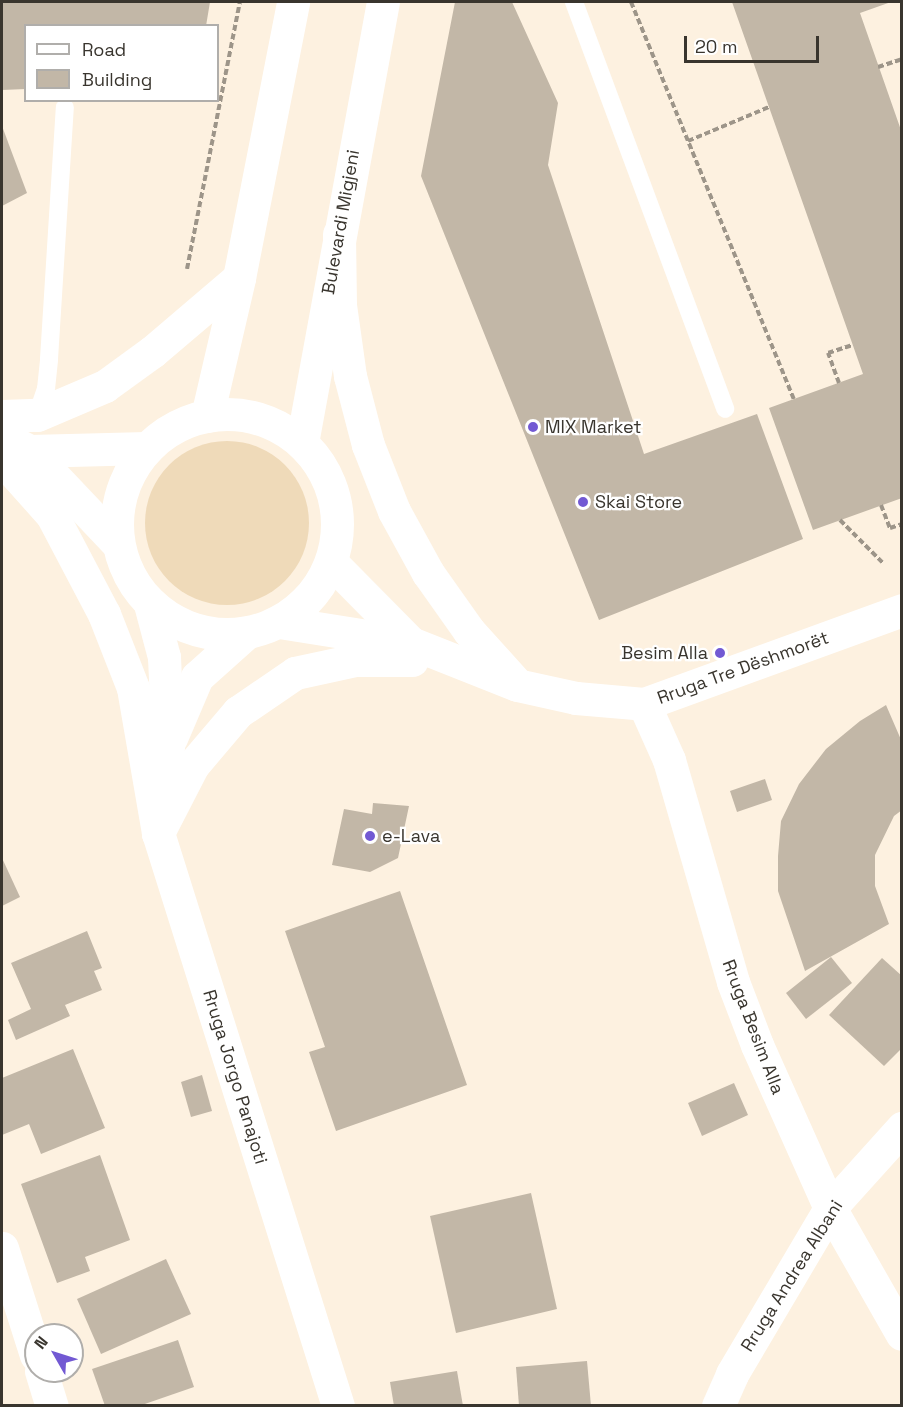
<!DOCTYPE html>
<html>
<head>
<meta charset="utf-8">
<style>
  body { margin:0 }
  #map { position:relative; width:903px; height:1407px; overflow:hidden; background:#fdf1e0; font-family:"Space Grotesk",sans-serif }
  div>[style] { position:absolute }
  .green>* { inset:0; background:#efdab9 }
  .round { border-radius:50% }
  .building>* { inset:0; background:#c2b7a7 }
  .path>* { height:4px; margin-top:-2px; transform-origin:0; background:repeating-linear-gradient(90deg,#9d9589 0 6px,transparent 0 9px) }
  .service>* { height:18px; margin:-9px; padding:0 9px; transform-origin:9px; border-radius:9px; background:#fff }
  .minor>* { height:33px; margin:-16.5px; padding:0 16.5px; transform-origin:16.5px; border-radius:16.5px; background:#fff }
  .tertiary>* { height:33px; margin:-16.5px; padding:0 16.5px; transform-origin:16.5px; border-radius:16.5px; background:#fff }
  .secondary>* { height:33px; margin:-16.5px; padding:0 16.5px; transform-origin:16.5px; border-radius:16.5px; background:#fff }
  .secondary>.ring { margin:-16.5px; padding:0; box-sizing:content-box; background:none; border:33px solid #fff; border-radius:50% }
  .dots>* { width:16px; height:16px; translate:-50% -50%; box-sizing:border-box; border:3px solid #fff; border-radius:50% }
  span { translate:-50% -50%; white-space:nowrap; text-align:center; line-height:1.15; -webkit-text-stroke:4.5px #fff; paint-order:stroke }
  .street-label { font-size:18px; color:#39352e }
  .poi-label { font-size:18px; color:#39352e }
  .left { translate:0 -50%; text-align:left }
  .right { translate:-100% -50%; text-align:right }
  .frame { position:absolute; inset:0; border:3px solid #39352e; pointer-events:none }
  .legend { position:absolute; left:24px; top:24px; width:195px; height:78px; box-sizing:border-box; background:#fff; border:2px solid #b0aeab; margin:0; padding:8px 10px; list-style:none; font-size:18px; color:#39352e }
  .legend li { display:flex; align-items:center; gap:12px; height:30px }
  .legend b { width:30px; border:2px solid #b0aeab }
  .north { position:absolute; left:24px; top:1323px; width:60px; height:60px; box-sizing:border-box; background:#fff; border:2px solid #b0aeab; border-radius:50%; rotate:309deg; font-size:16px; font-weight:700; line-height:24px; text-align:center; color:#39352e }
  .north::after { content:''; display:block; margin:auto; width:21px; height:27px; background:#7259d3; clip-path:polygon(50% 0,100% 100%,50% 72%,0 100%) }
  .scale { position:absolute; left:684px; top:36px; width:135px; height:27px; box-sizing:border-box; border:3px solid #39352e; border-top:0; padding-left:8px; font-size:18px; line-height:21px; white-space:nowrap; color:#39352e; -webkit-text-stroke:4px #fff; paint-order:stroke }
</style>
</head>
<body>
<div id="map">
  <div class="green">
    <div class="round" style="left:145px;top:441px;width:164px;height:164px"></div>
  </div>
  <div class="building">
    <div style="clip-path:polygon(2px 2px,210px 2px,206px 26px,26px 26px,26px 89px,2px 90px)"></div>
    <div style="clip-path:polygon(455px 2px,512px 2px,558px 103px,548px 165px,644px 454px,757px 414px,803px 539px,599px 620px,421px 176px)"></div>
    <div style="clip-path:polygon(732px 2px,891px 2px,860px 13px,902px 133px,902px 498px,813px 530px,769px 408px,863px 374px)"></div>
    <div style="clip-path:polygon(2px 126px,27px 193px,2px 206px)"></div>
    <div style="clip-path:polygon(886px 705px,902px 742px,902px 810px,894px 816px,875px 855px,875px 886px,889px 924px,805px 971px,778px 891px,778px 856px,781px 821px,799px 784px,826px 749px,860px 721px)"></div>
    <div style="clip-path:polygon(765px 779px,772px 800px,737px 812px,730px 791px)"></div>
    <div style="clip-path:polygon(373px 803px,409px 806px,398px 858px,370px 872px,332px 865px,344px 809px,372px 814px)"></div>
    <div style="clip-path:polygon(2px 858px,20px 897px,2px 906px)"></div>
    <div style="clip-path:polygon(400px 891px,467px 1085px,336px 1131px,309px 1052px,325px 1047px,285px 931px)"></div>
    <div style="clip-path:polygon(87px 931px,102px 968px,94px 971px,102px 990px,65px 1005px,70px 1016px,16px 1040px,8px 1020px,31px 1009px,11px 963px)"></div>
    <div style="clip-path:polygon(831px 957px,852px 983px,806px 1019px,786px 993px)"></div>
    <div style="clip-path:polygon(882px 958px,902px 976px,902px 1048px,884px 1066px,829px 1015px)"></div>
    <div style="clip-path:polygon(73px 1049px,105px 1128px,41px 1154px,29px 1124px,2px 1135px,2px 1078px)"></div>
    <div style="clip-path:polygon(202px 1075px,212px 1111px,191px 1117px,181px 1082px)"></div>
    <div style="clip-path:polygon(734px 1083px,748px 1115px,702px 1136px,688px 1103px)"></div>
    <div style="clip-path:polygon(100px 1155px,130px 1240px,85px 1257px,90px 1271px,57px 1283px,21px 1184px)"></div>
    <div style="clip-path:polygon(531px 1193px,557px 1309px,456px 1333px,430px 1216px)"></div>
    <div style="clip-path:polygon(166px 1259px,191px 1314px,101px 1354px,77px 1299px)"></div>
    <div style="clip-path:polygon(178px 1340px,194px 1387px,139px 1406px,105px 1406px,92px 1369px)"></div>
    <div style="clip-path:polygon(587px 1361px,591px 1406px,519px 1406px,516px 1367px)"></div>
    <div style="clip-path:polygon(457px 1371px,463px 1406px,394px 1406px,390px 1382px)"></div>
  </div>
  <div class="path">
    <div style="left:631px;top:2px;width:429px;rotate:67.7deg"></div>
    <div style="left:878px;top:67px;width:25px;rotate:-18deg"></div>
    <div style="left:688px;top:141px;width:88px;rotate:-22.8deg"></div>
    <div style="left:187px;top:269px;width:272px;rotate:-78.8deg"></div>
    <div style="left:839px;top:383px;width:32px;rotate:-110deg"></div>
    <div style="left:828px;top:353px;width:25px;rotate:-18deg"></div>
    <div style="left:881px;top:505px;width:25px;rotate:69deg"></div>
    <div style="left:890px;top:528px;width:13px;rotate:-18deg"></div>
    <div style="left:840px;top:520px;width:62px;rotate:45deg"></div>
  </div>
  <div class="service">
    <div style="left:574px;top:2px;width:434px;rotate:69.6deg"></div>
    <div style="left:37px;top:415px;width:28px;rotate:-71deg"></div>
    <div style="left:46px;top:389px;width:30px;rotate:-84deg"></div>
    <div style="left:49px;top:359px;width:252px;rotate:-86.4deg"></div>
  </div>
  <div class="minor">
    <div style="left:150px;top:604px;width:55px;rotate:75.2deg"></div>
    <div style="left:164px;top:657px;width:89px;rotate:87.4deg"></div>
    <div style="left:168px;top:746px;width:88px;rotate:96.6deg"></div>
    <div style="left:158px;top:833px;width:601px;rotate:72.56deg"></div>
    <div style="left:171px;top:738px;width:66px;rotate:-66.9deg"></div>
    <div style="left:197px;top:677px;width:66px;rotate:-41.9deg"></div>
    <div style="left:2px;top:1248px;width:112px;rotate:72.4deg"></div>
    <div style="left:41px;top:1371px;width:37px;rotate:73deg"></div>
    <div style="left:718px;top:1406px;width:35px;rotate:-66deg"></div>
    <div style="left:732px;top:1374px;width:193px;rotate:-59.4deg"></div>
  </div>
  <div class="tertiary">
    <div style="left:644px;top:704px;width:61px;rotate:65.9deg"></div>
    <div style="left:669px;top:760px;width:231px;rotate:73.9deg"></div>
    <div style="left:733px;top:982px;width:67px;rotate:69.1deg"></div>
    <div style="left:757px;top:1045px;width:179px;rotate:65.9deg"></div>
    <div style="left:830px;top:1208px;width:145px;rotate:60.3deg"></div>
    <div style="left:830px;top:1208px;width:108px;rotate:-48deg"></div>
  </div>
  <div class="secondary">
    <div style="left:339px;top:234px;width:71px;rotate:89.2deg"></div>
    <div style="left:340px;top:305px;width:72px;rotate:82deg"></div>
    <div style="left:350px;top:376px;width:71px;rotate:75.4deg"></div>
    <div style="left:368px;top:445px;width:71px;rotate:68.5deg"></div>
    <div style="left:394px;top:511px;width:71px;rotate:61.3deg"></div>
    <div style="left:428px;top:573px;width:71px;rotate:54.7deg"></div>
    <div style="left:469px;top:631px;width:70px;rotate:47.9deg"></div>
    <div class="ring" style="left:117px;top:414px;width:187px;height:187px"></div>
    <div style="left:2px;top:416px;width:35px;rotate:-2deg"></div>
    <div style="left:37px;top:415px;width:74px;rotate:-23.1deg"></div>
    <div style="left:105px;top:386px;width:58px;rotate:-35.9deg"></div>
    <div style="left:152px;top:352px;width:114px;rotate:-40.4deg"></div>
    <div style="left:207px;top:416px;width:142px;rotate:-76.9deg"></div>
    <div style="left:239px;top:278px;width:281px;rotate:-78.9deg"></div>
    <div style="left:2px;top:437px;width:31px;rotate:27deg"></div>
    <div style="left:30px;top:451px;width:128px;rotate:46.6deg"></div>
    <div style="left:302px;top:443px;width:448px;rotate:-79.6deg"></div>
    <div style="left:30px;top:451px;width:117px;rotate:-1.5deg"></div>
    <div style="left:2px;top:459px;width:75px;rotate:48.2deg"></div>
    <div style="left:52px;top:515px;width:112px;rotate:62.3deg"></div>
    <div style="left:104px;top:614px;width:79px;rotate:68.6deg"></div>
    <div style="left:133px;top:688px;width:147px;rotate:80.2deg"></div>
    <div style="left:331px;top:562px;width:114px;rotate:45.4deg"></div>
    <div style="left:279px;top:622px;width:134px;rotate:9deg"></div>
    <div style="left:411px;top:643px;width:114px;rotate:21.6deg"></div>
    <div style="left:517px;top:685px;width:60px;rotate:12.4deg"></div>
    <div style="left:576px;top:698px;width:68px;rotate:5deg"></div>
    <div style="left:644px;top:704px;width:275px;rotate:-20deg"></div>
    <div style="left:158px;top:833px;width:76px;rotate:-62.8deg"></div>
    <div style="left:193px;top:765px;width:70px;rotate:-49.7deg"></div>
    <div style="left:238px;top:712px;width:69px;rotate:-34.4deg"></div>
    <div style="left:295px;top:673px;width:61px;rotate:-12.2deg"></div>
    <div style="left:355px;top:660px;width:57px"></div>
  </div>
  <div class="dots">
    <div style="left:533px;top:427px;background:#7259d3"></div>
    <div style="left:583px;top:502px;background:#7259d3"></div>
    <div style="left:720px;top:653px;background:#7259d3"></div>
    <div style="left:370px;top:836px;background:#7259d3"></div>
  </div>
  <div class="street-label">
    <span style="left:341px;top:222px;rotate:-80deg">Bulevardi Migjeni</span>
    <span style="left:743px;top:668px;rotate:-20deg">Rruga Tre Dëshmorët</span>
    <span style="left:753px;top:1027px;rotate:69deg">Rruga Besim Alla</span>
    <span style="left:235px;top:1077px;rotate:73deg">Rruga Jorgo Panajoti</span>
    <span style="left:792px;top:1276px;rotate:-58deg">Rruga Andrea Albani</span>
  </div>
  <div class="poi-label">
    <span class="left" style="left:545px;top:427px">MIX Market</span>
    <span class="left" style="left:595px;top:502px">Skai Store</span>
    <span class="right" style="left:708px;top:653px">Besim Alla</span>
    <span class="left" style="left:382px;top:836px">e-Lava</span>
  </div>
  <div class="frame"></div>
  <ul class="legend">
  <li><b style="height:8px;background:#fff"></b>Road</li>
  <li><b style="height:16px;background:#c2b7a7"></b>Building</li>
  </ul>
  <div class="north">N</div>
  <div class="scale">20 m</div>
</div>
</body>
</html>
